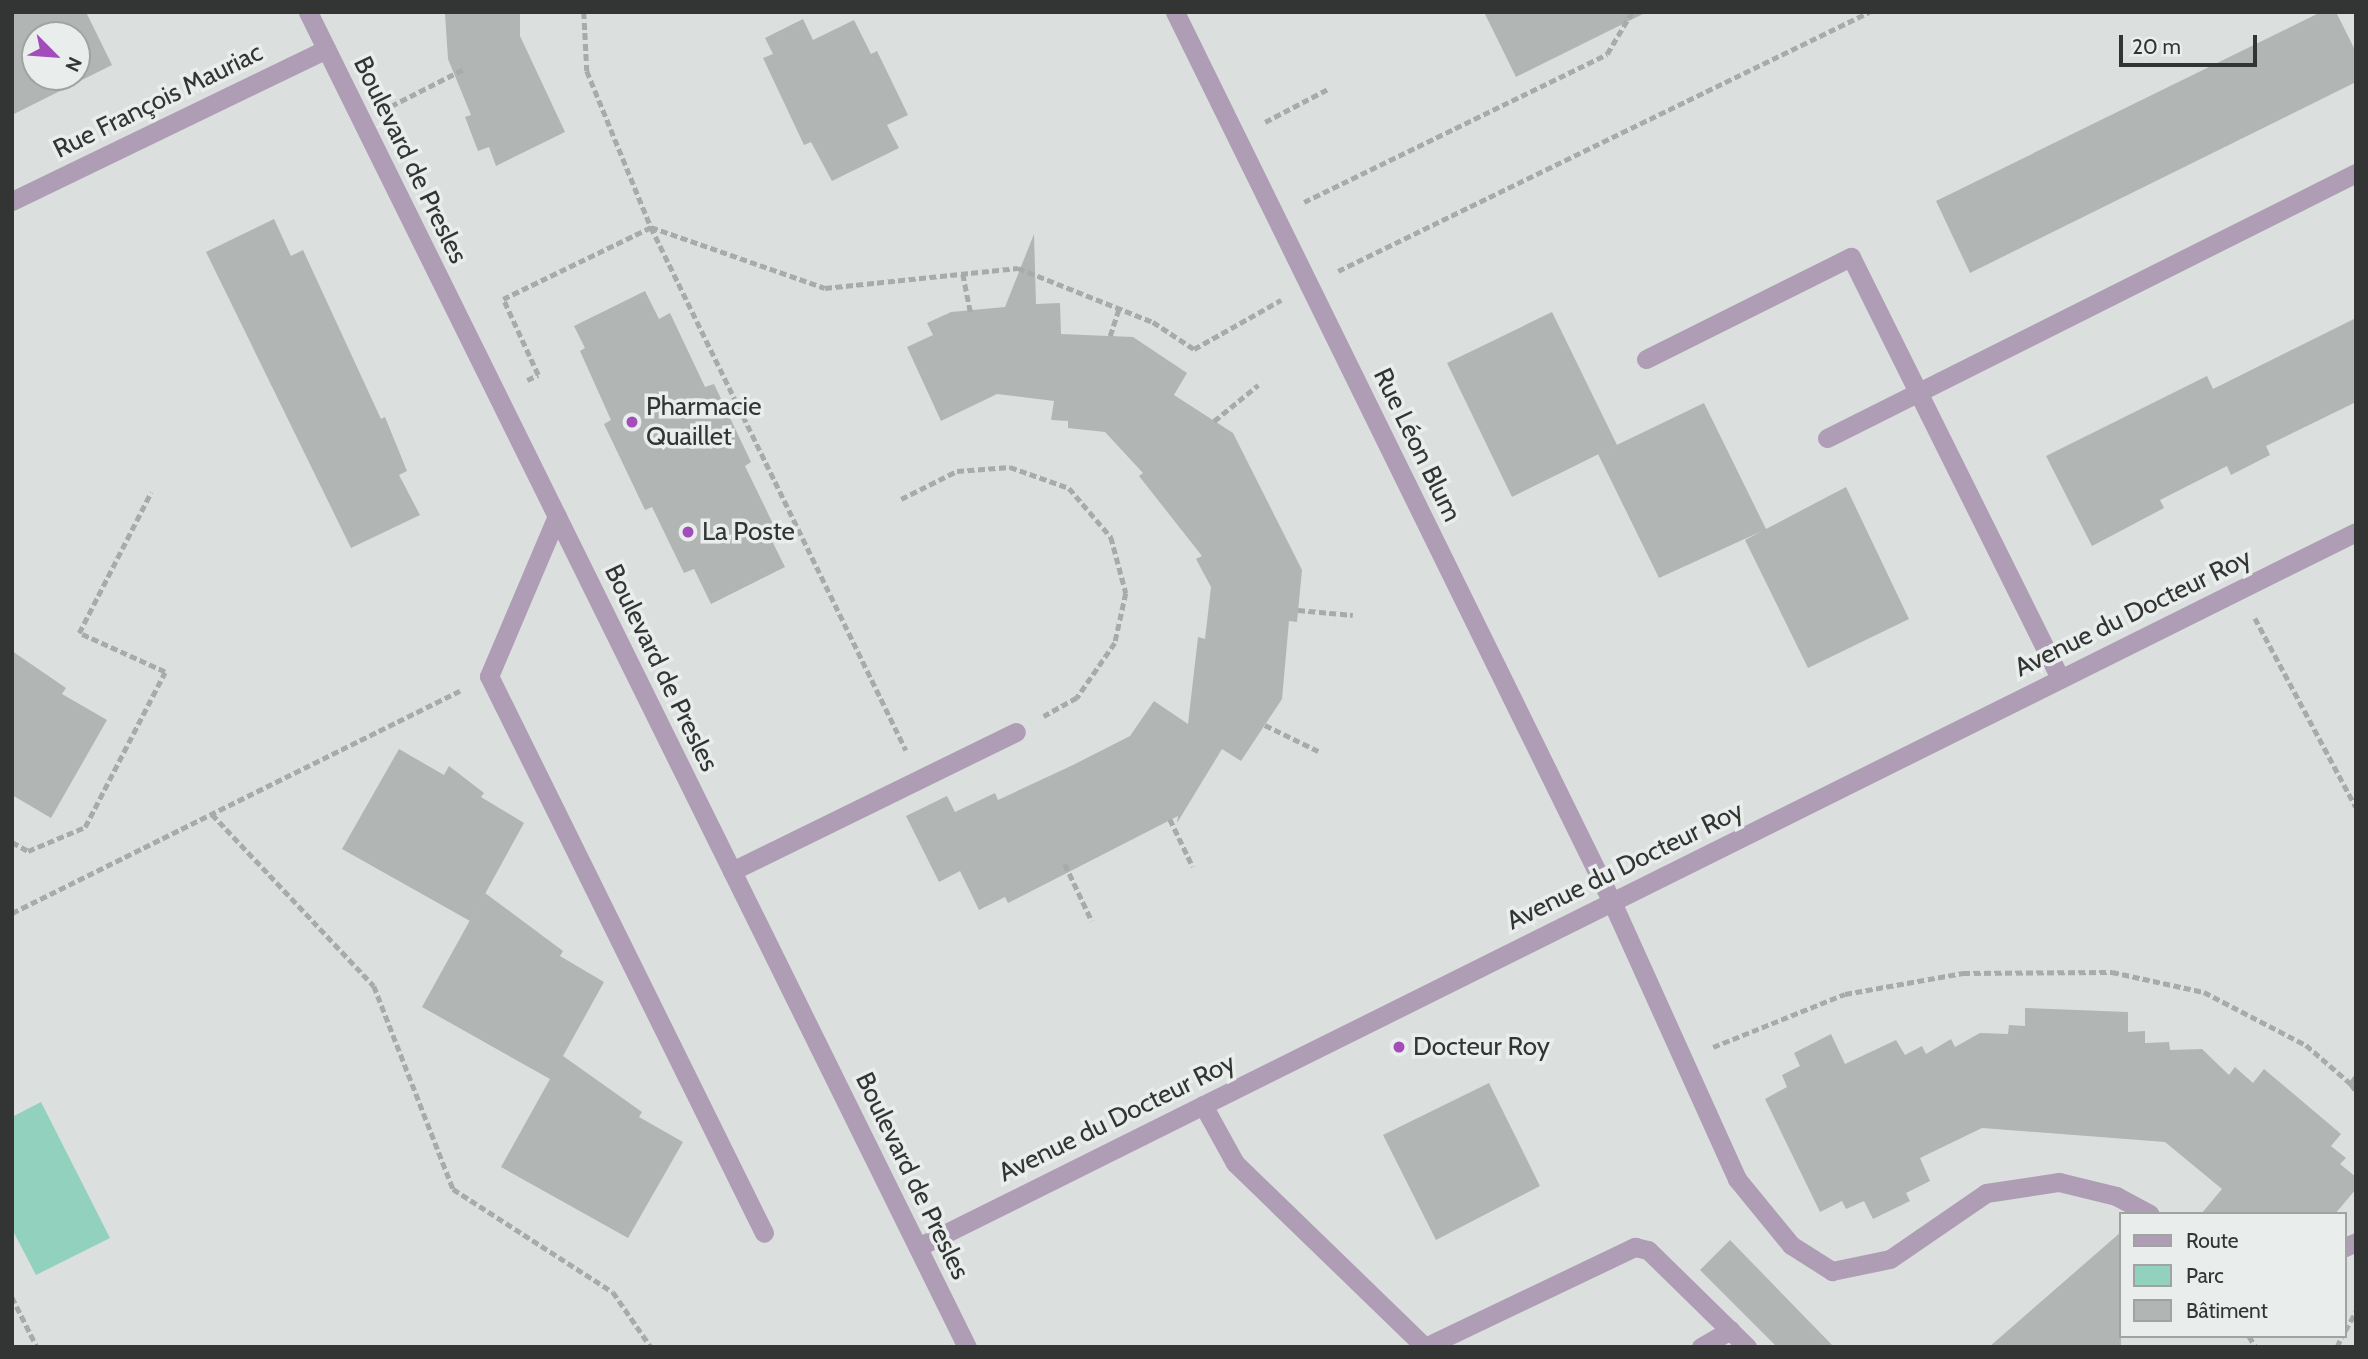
<!DOCTYPE html>
<html>
<head>
<meta charset="utf-8">
<style>
  body { margin:0 }
  #map { position:relative; width:2368px; height:1359px; overflow:hidden; background:#dbe0de; font-family:Cabin,sans-serif }
  div>[style] { position:absolute }
  .green>* { inset:0; background:#91d1bd }
  .building>* { inset:0; background:#b1b6b4 }
  .path>* { height:4.5px; margin-top:-2.25px; transform-origin:0; background:repeating-linear-gradient(90deg,#a7abaa 0 7px,transparent 0 10.5px) }
  .service>* { height:19px; margin:-9.5px; padding:0 9.5px; transform-origin:9.5px; border-radius:9.5px; background:#af9db5 }
  .minor>* { height:19px; margin:-9.5px; padding:0 9.5px; transform-origin:9.5px; border-radius:9.5px; background:#af9db5 }
  .tertiary>* { height:19px; margin:-9.5px; padding:0 9.5px; transform-origin:9.5px; border-radius:9.5px; background:#af9db5 }
  .dots>* { width:19px; height:19px; translate:-50% -50%; box-sizing:border-box; border:4px solid #e9edeb; border-radius:50% }
  span { translate:-50% -50%; white-space:nowrap; text-align:center; line-height:1.15; -webkit-text-stroke:7px #e9edeb; paint-order:stroke }
  .street-label { font-size:26px; color:#333534 }
  .poi-label { font-size:26px; color:#333534 }
  .left { translate:0 -50%; text-align:left }
  .frame { position:absolute; inset:0; border:14px solid #333534; pointer-events:none }
  .legend { position:absolute; left:2119px; top:1212px; width:228px; height:126px; box-sizing:border-box; background:#e9edeb; border:2px solid #a0a3a2; margin:0; padding:9px 12px; list-style:none; font-size:21px; color:#333534 }
  .legend li { display:flex; align-items:center; gap:14px; height:35px }
  .legend b { width:35px; border:2px solid #a0a3a2 }
  .north { position:absolute; left:21px; top:21px; width:70px; height:70px; box-sizing:border-box; background:#e9edeb; border:2px solid #a0a3a2; border-radius:50%; rotate:115deg; font-size:19px; font-weight:700; line-height:28px; text-align:center; color:#333534 }
  .north::after { content:''; display:block; margin:auto; width:24px; height:32px; background:#a34dbb; clip-path:polygon(50% 0,100% 100%,50% 72%,0 100%) }
  .scale { position:absolute; left:2119px; top:35px; width:138px; height:32px; box-sizing:border-box; border:4px solid #333534; border-top:0; padding-left:9px; font-size:21px; line-height:24px; white-space:nowrap; color:#333534; -webkit-text-stroke:5px #e9edeb; paint-order:stroke }
</style>
</head>
<body>
<div id="map">
  <div class="green">
    <div style="clip-path:polygon(41px 1102px,110px 1238px,36px 1275px,12px 1229px,12px 1117px)"></div>
  </div>
  <div class="building">
    <div style="clip-path:polygon(evenodd,12px 12px,86px 12px,112px 65px,12px 115px,12px 12px,35px 35px,77px 35px,77px 77px,35px 77px,35px 35px)"></div>
    <div style="clip-path:polygon(520px 12px,520px 36px,565px 132px,496px 166px,489px 147px,478px 151px,465px 117px,471px 115px,448px 59px,445px 14px)"></div>
    <div style="clip-path:polygon(1484px 12px,1647px 12px,1516px 77px)"></div>
    <div style="clip-path:polygon(2321px 12px,2336px 12px,2356px 52px,2356px 82px,1970px 273px,1936px 201px)"></div>
    <div style="clip-path:polygon(803px 19px,813px 40px,854px 20px,871px 54px,877px 51px,908px 115px,887px 125px,899px 148px,832px 181px,811px 142px,804px 145px,763px 58px,773px 54px,765px 38px)"></div>
    <div style="clip-path:polygon(274px 219px,291px 256px,303px 250px,381px 419px,385px 417px,407px 471px,399px 475px,420px 515px,351px 548px,206px 252px)"></div>
    <div style="clip-path:polygon(1034px 234px,1036px 304px,1060px 303px,1061px 334px,1133px 337px,1187px 373px,1174px 395px,1233px 433px,1302px 570px,1297px 622px,1289px 621px,1282px 699px,1241px 761px,1222px 749px,1177px 823px,1178px 816px,1008px 903px,1005px 897px,979px 910px,960px 871px,939px 882px,906px 816px,947px 796px,955px 812px,995px 793px,998px 800px,1073px 765px,1130px 736px,1154px 701px,1188px 724px,1198px 637px,1205px 639px,1211px 587px,1196px 559px,1202px 556px,1139px 476px,1143px 473px,1105px 432px,1068px 428px,1068px 421px,1051px 420px,1054px 401px,997px 394px,941px 421px,907px 347px,933px 335px,927px 323px,951px 312px,1005px 307px)"></div>
    <div style="clip-path:polygon(645px 291px,659px 319px,670px 313px,705px 387px,714px 384px,751px 462px,745px 466px,777px 532px,769px 535px,785px 567px,711px 604px,694px 569px,684px 573px,652px 507px,645px 510px,604px 424px,611px 420px,580px 351px,585px 348px,574px 326px)"></div>
    <div style="clip-path:polygon(1552px 312px,1617px 445px,1512px 497px,1447px 363px)"></div>
    <div style="clip-path:polygon(2356px 318px,2356px 402px,2266px 446px,2270px 455px,2231px 475px,2227px 466px,2160px 500px,2164px 508px,2092px 546px,2046px 456px,2207px 376px,2213px 389px)"></div>
    <div style="clip-path:polygon(1704px 403px,1766px 529px,1846px 487px,1909px 619px,1808px 668px,1745px 540px,1762px 531px,1659px 578px,1598px 454px)"></div>
    <div style="clip-path:polygon(12px 651px,66px 688px,62px 694px,107px 720px,51px 818px,12px 795px)"></div>
    <div style="clip-path:polygon(399px 749px,444px 775px,449px 766px,484px 793px,481px 797px,524px 823px,470px 921px,342px 849px)"></div>
    <div style="clip-path:polygon(485px 893px,563px 951px,560px 956px,604px 982px,563px 1056px,642px 1112px,639px 1117px,683px 1142px,628px 1238px,501px 1167px,550px 1079px,422px 1007px)"></div>
    <div style="clip-path:polygon(2025px 1008px,2128px 1012px,2128px 1032px,2145px 1031px,2145px 1043px,2169px 1042px,2170px 1050px,2202px 1049px,2229px 1075px,2235px 1067px,2253px 1083px,2264px 1069px,2341px 1134px,2331px 1146px,2346px 1158px,2340px 1164px,2356px 1177px,2356px 1189px,2335px 1214px,2201px 1214px,2222px 1189px,2165px 1142px,1982px 1128px,1920px 1158px,1930px 1181px,1906px 1193px,1910px 1201px,1873px 1219px,1864px 1201px,1846px 1209px,1842px 1201px,1820px 1212px,1765px 1099px,1787px 1087px,1782px 1075px,1800px 1066px,1794px 1053px,1831px 1034px,1845px 1064px,1896px 1040px,1905px 1055px,1922px 1046px,1926px 1054px,1951px 1039px,1955px 1047px,1980px 1033px,2008px 1034px,2009px 1025px,2025px 1026px)"></div>
    <div style="clip-path:polygon(1489px 1083px,1540px 1186px,1436px 1240px,1383px 1135px)"></div>
    <div style="clip-path:polygon(2121px 1232px,2121px 1347px,1989px 1347px)"></div>
    <div style="clip-path:polygon(1730px 1240px,1834px 1347px,1777px 1347px,1700px 1270px)"></div>
  </div>
  <div class="path">
    <div style="left:584px;top:12px;width:59px;rotate:87.1deg"></div>
    <div style="left:587px;top:71px;width:169px;rotate:67.7deg"></div>
    <div style="left:651px;top:227px;width:582px;rotate:64.01deg"></div>
    <div style="left:391px;top:106px;width:80px;rotate:-26.9deg"></div>
    <div style="left:1265px;top:122px;width:71px;rotate:-27.6deg"></div>
    <div style="left:1304px;top:202px;width:337px;rotate:-26deg"></div>
    <div style="left:1607px;top:54px;width:49px;rotate:-59.2deg"></div>
    <div style="left:1338px;top:271px;width:591px;rotate:-26deg"></div>
    <div style="left:963px;top:274px;width:41px;rotate:78.7deg"></div>
    <div style="left:1110px;top:336px;width:29px;rotate:-72deg"></div>
    <div style="left:527px;top:380px;width:12px;rotate:-24deg"></div>
    <div style="left:538px;top:375px;width:84px;rotate:-114.7deg"></div>
    <div style="left:503px;top:299px;width:165px;rotate:-25.9deg"></div>
    <div style="left:651px;top:227px;width:184px;rotate:19.3deg"></div>
    <div style="left:825px;top:288px;width:194px;rotate:-5.9deg"></div>
    <div style="left:1018px;top:268px;width:145px;rotate:21.8deg"></div>
    <div style="left:1153px;top:322px;width:49px;rotate:33.4deg"></div>
    <div style="left:1194px;top:349px;width:100px;rotate:-29.4deg"></div>
    <div style="left:1214px;top:421px;width:57px;rotate:-39.3deg"></div>
    <div style="left:901px;top:499px;width:63px;rotate:-26.6deg"></div>
    <div style="left:957px;top:471px;width:53px;rotate:-4.3deg"></div>
    <div style="left:1010px;top:467px;width:63px;rotate:19.6deg"></div>
    <div style="left:1069px;top:488px;width:65px;rotate:49.4deg"></div>
    <div style="left:1111px;top:537px;width:58px;rotate:75deg"></div>
    <div style="left:1126px;top:593px;width:51px;rotate:102.4deg"></div>
    <div style="left:1115px;top:643px;width:67px;rotate:124.6deg"></div>
    <div style="left:1077px;top:698px;width:38px;rotate:151deg"></div>
    <div style="left:1298px;top:610px;width:55px;rotate:5.2deg"></div>
    <div style="left:2255px;top:618px;width:214px;rotate:61.9deg"></div>
    <div style="left:1265px;top:725px;width:61px;rotate:26.1deg"></div>
    <div style="left:212px;top:814px;width:236px;rotate:46.7deg"></div>
    <div style="left:374px;top:986px;width:218px;rotate:68.7deg"></div>
    <div style="left:453px;top:1189px;width:190px;rotate:32.8deg"></div>
    <div style="left:613px;top:1292px;width:67px;rotate:55.4deg"></div>
    <div style="left:1170px;top:819px;width:53px;rotate:64.4deg"></div>
    <div style="left:12px;top:842px;width:18px;rotate:29deg"></div>
    <div style="left:28px;top:851px;width:62px;rotate:-22.8deg"></div>
    <div style="left:85px;top:827px;width:174px;rotate:-62.7deg"></div>
    <div style="left:165px;top:672px;width:94px;rotate:-155.6deg"></div>
    <div style="left:79px;top:633px;width:158px;rotate:-62.9deg"></div>
    <div style="left:1065px;top:864px;width:63px;rotate:64.7deg"></div>
    <div style="left:12px;top:913px;width:500px;rotate:-26.4deg"></div>
    <div style="left:1713px;top:1047px;width:142px;rotate:-21.9deg"></div>
    <div style="left:1845px;top:994px;width:120px;rotate:-10.1deg"></div>
    <div style="left:1963px;top:973px;width:149px;rotate:-0.4deg"></div>
    <div style="left:2112px;top:972px;width:94px;rotate:12.3deg"></div>
    <div style="left:2204px;top:992px;width:115px;rotate:27.5deg"></div>
    <div style="left:2306px;top:1045px;width:60px;rotate:40.9deg"></div>
    <div style="left:2356px;top:1077px;width:9px;rotate:126deg"></div>
    <div style="left:2351px;top:1084px;width:9px;rotate:54deg"></div>
    <div style="left:12px;top:1297px;width:56px;rotate:63.4deg"></div>
    <div style="left:2345px;top:1331px;width:23px;rotate:-61deg"></div>
    <div style="left:2249px;top:1336px;width:13px;rotate:58deg"></div>
    <div style="left:2337px;top:1347px;width:12px;rotate:-66deg"></div>
  </div>
  <div class="service">
    <div style="left:1646px;top:359px;width:229px;rotate:-26.5deg"></div>
    <div style="left:1851px;top:257px;width:470px;rotate:63.6deg"></div>
    <div style="left:1827px;top:438px;width:592px;rotate:-26.61deg"></div>
    <div style="left:557px;top:516px;width:174px;rotate:113deg"></div>
    <div style="left:489px;top:676px;width:621px;rotate:63.72deg"></div>
    <div style="left:1612px;top:902px;width:304px;rotate:65.7deg"></div>
    <div style="left:1737px;top:1179px;width:85px;rotate:50.7deg"></div>
    <div style="left:1791px;top:1245px;width:49px;rotate:32.4deg"></div>
    <div style="left:1832px;top:1271px;width:59px;rotate:-11.7deg"></div>
    <div style="left:1890px;top:1259px;width:116px;rotate:-34.5deg"></div>
    <div style="left:1986px;top:1193px;width:74px;rotate:-8.6deg"></div>
    <div style="left:2059px;top:1182px;width:59px;rotate:13.8deg"></div>
    <div style="left:2116px;top:1196px;width:38px;rotate:28deg"></div>
    <div style="left:1203px;top:1105px;width:66px;rotate:61.1deg"></div>
    <div style="left:1235px;top:1163px;width:264px;rotate:44.1deg"></div>
    <div style="left:2345px;top:1247px;width:12px;rotate:-24deg"></div>
    <div style="left:1425px;top:1347px;width:233px;rotate:-25.5deg"></div>
    <div style="left:1635px;top:1247px;width:13px;rotate:13deg"></div>
    <div style="left:1648px;top:1250px;width:139px;rotate:44.4deg"></div>
    <div style="left:1701px;top:1347px;width:34px;rotate:-30deg"></div>
  </div>
  <div class="minor">
    <div style="left:1175px;top:12px;width:991px;rotate:63.85deg"></div>
    <div style="left:12px;top:201px;width:349px;rotate:-25.8deg"></div>
    <div style="left:732px;top:871px;width:316px;rotate:-26.1deg"></div>
    <div style="left:918px;top:1247px;width:1606px;rotate:-26.44deg"></div>
  </div>
  <div class="tertiary">
    <div style="left:308px;top:12px;width:1489px;rotate:63.73deg"></div>
  </div>
  <div class="dots">
    <div style="left:632px;top:422px;background:#a34dbb"></div>
    <div style="left:688px;top:532px;background:#a34dbb"></div>
    <div style="left:1399px;top:1047px;background:#a34dbb"></div>
  </div>
  <div class="street-label">
    <span style="left:158px;top:101px;rotate:-26deg">Rue François Mauriac</span>
    <span style="left:410px;top:160px;rotate:64deg">Boulevard de Presles</span>
    <span style="left:1417px;top:445px;rotate:64deg">Rue Léon Blum</span>
    <span style="left:2133px;top:613px;rotate:-26deg">Avenue du Docteur Roy</span>
    <span style="left:661px;top:668px;rotate:64deg">Boulevard de Presles</span>
    <span style="left:1625px;top:866px;rotate:-26deg">Avenue du Docteur Roy</span>
    <span style="left:1117px;top:1118px;rotate:-26deg">Avenue du Docteur Roy</span>
    <span style="left:912px;top:1176px;rotate:64deg">Boulevard de Presles</span>
  </div>
  <div class="poi-label">
    <span class="left" style="left:646px;top:422px">Pharmacie<br>Quaillet</span>
    <span class="left" style="left:702px;top:532px">La Poste</span>
    <span class="left" style="left:1413px;top:1047px">Docteur Roy</span>
  </div>
  <div class="frame"></div>
  <ul class="legend">
  <li><b style="height:9px;background:#af9db5"></b>Route</li>
  <li><b style="height:19px;background:#91d1bd"></b>Parc</li>
  <li><b style="height:19px;background:#b1b6b4"></b>Bâtiment</li>
  </ul>
  <div class="north">N</div>
  <div class="scale">20 m</div>
</div>
</body>
</html>
